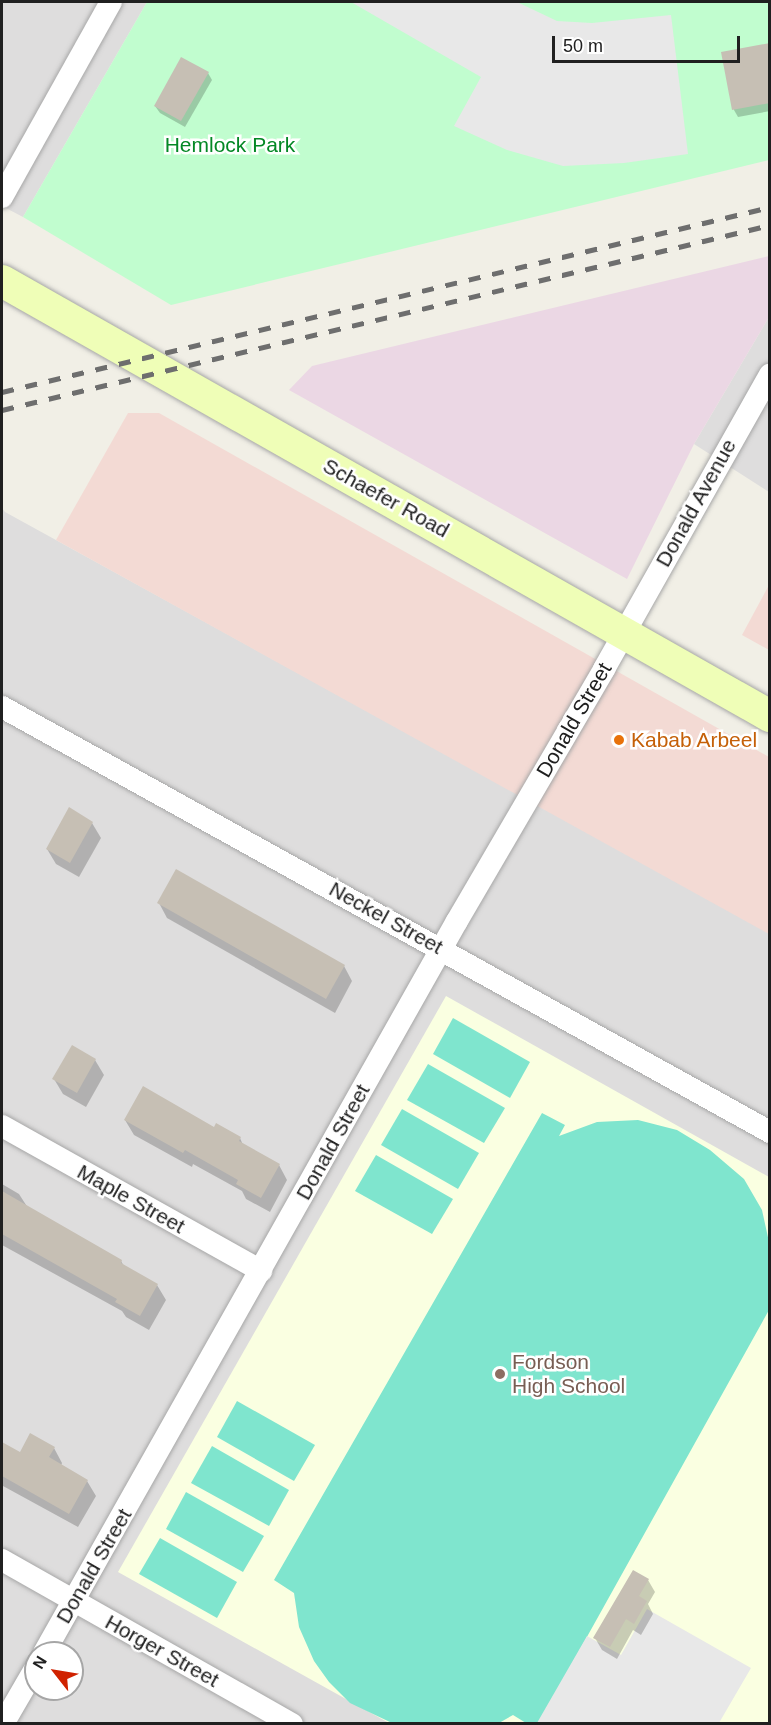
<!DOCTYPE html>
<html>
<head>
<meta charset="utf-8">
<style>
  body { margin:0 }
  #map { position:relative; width:771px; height:1725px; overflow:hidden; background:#f1efe6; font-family:Helvetica,sans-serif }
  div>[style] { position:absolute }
  .residential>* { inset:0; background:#dedddd }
  .commercial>* { inset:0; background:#f3dad4 }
  .industrial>* { inset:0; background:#ebd7e4 }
  .education>* { inset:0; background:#faffe1 }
  .park>* { inset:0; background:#c1fdcf }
  .pitch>* { inset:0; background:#7fe5ce }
  .parking>* { inset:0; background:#e8e8e8 }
  .shadow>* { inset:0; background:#0003 }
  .building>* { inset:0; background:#c6bfb4 }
  .roads { filter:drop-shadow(0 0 2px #a7a7a7) drop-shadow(0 0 2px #a7a7a7) }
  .minor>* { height:22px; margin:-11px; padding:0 11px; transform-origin:11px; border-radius:11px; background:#fff }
  .secondary>* { height:32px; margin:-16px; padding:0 16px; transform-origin:16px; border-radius:16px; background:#effeb7 }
  .rail>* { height:4.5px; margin-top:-2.25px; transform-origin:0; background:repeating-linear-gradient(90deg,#6e6e6e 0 12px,transparent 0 24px) }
  .dots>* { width:16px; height:16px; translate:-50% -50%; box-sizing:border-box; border:3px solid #fff; border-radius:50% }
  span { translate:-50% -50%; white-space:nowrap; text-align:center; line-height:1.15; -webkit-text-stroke:5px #fff; paint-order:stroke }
  .park-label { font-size:21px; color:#048825 }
  .street-label { font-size:21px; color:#202020 }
  .food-label { font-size:21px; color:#c56008 }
  .left { translate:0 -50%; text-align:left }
  .education-label { font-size:21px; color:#785e54 }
  .frame { position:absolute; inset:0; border:3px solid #202020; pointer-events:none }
  .north { position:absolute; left:24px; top:1641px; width:60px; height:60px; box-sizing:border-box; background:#fff; border:2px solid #a6a6a6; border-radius:50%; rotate:301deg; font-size:16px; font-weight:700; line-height:24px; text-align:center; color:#202020 }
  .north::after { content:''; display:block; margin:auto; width:21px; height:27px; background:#d02200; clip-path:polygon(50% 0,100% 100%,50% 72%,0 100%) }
  .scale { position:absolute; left:552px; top:36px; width:188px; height:27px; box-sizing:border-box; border:3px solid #202020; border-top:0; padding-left:8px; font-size:18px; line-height:21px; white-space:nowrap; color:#202020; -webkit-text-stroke:4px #fff; paint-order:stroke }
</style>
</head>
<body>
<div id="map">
  <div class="residential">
    <div style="clip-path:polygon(2px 2px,147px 2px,23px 217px,2px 206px)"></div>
    <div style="clip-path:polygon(769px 317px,769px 492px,694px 444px)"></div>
    <div style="clip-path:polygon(evenodd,2px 508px,5px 512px,769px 932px,769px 1177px,392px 1723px,2px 1723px,2px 508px,36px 1653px,72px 1653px,72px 1689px,36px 1689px,36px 1653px)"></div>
  </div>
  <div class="commercial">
    <div style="clip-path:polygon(128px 413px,159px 413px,769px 757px,769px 934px,56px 540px)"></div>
    <div style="clip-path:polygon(769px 585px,769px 650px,742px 635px)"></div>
  </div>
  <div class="industrial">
    <div style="clip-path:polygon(769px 256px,769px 317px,694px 444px,627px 579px,289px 390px,312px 366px)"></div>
  </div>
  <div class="education">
    <div style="clip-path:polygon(446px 996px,769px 1177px,769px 1723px,389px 1723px,118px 1572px)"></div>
  </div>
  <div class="park">
    <div style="clip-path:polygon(147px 2px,769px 2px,769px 160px,171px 305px,23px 217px)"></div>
  </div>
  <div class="pitch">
    <div style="clip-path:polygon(453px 1018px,530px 1062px,510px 1098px,433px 1054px)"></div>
    <div style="clip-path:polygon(428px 1064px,505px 1108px,484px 1143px,407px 1100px)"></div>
    <div style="clip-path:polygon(402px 1109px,479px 1153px,458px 1189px,381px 1145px)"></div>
    <div style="clip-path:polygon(542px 1113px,565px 1125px,559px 1136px,597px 1122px,638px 1120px,677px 1130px,710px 1150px,744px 1179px,762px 1210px,769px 1242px,769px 1310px,539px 1723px,526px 1723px,513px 1715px,499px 1723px,392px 1723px,350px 1703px,329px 1682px,314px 1661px,299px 1627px,294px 1593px,274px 1580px)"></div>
    <div style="clip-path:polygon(376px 1155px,453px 1199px,432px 1234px,355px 1191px)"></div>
    <div style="clip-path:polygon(237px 1401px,315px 1445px,294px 1481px,217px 1437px)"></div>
    <div style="clip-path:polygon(212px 1446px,289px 1490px,269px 1526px,191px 1483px)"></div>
    <div style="clip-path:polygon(186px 1492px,264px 1536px,243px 1572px,166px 1529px)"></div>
    <div style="clip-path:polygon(160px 1538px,237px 1582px,217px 1618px,139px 1574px)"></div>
  </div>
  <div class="parking">
    <div style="clip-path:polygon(351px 2px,517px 2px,557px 21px,592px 23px,671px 15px,688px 154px,624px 163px,563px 166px,507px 150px,454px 126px,481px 77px)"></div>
    <div style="clip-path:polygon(647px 1609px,751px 1668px,719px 1723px,537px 1723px,587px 1636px,621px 1655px)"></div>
  </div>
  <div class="shadow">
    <div style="clip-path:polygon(770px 44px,770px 111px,738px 117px,734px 110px,722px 53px)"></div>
    <div style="clip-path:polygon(208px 73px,212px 80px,185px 127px,160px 113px,155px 106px)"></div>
    <div style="clip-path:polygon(92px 823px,101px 838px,79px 877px,56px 864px,47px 849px)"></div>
    <div style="clip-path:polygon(159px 903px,344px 966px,352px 981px,335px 1013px,167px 918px)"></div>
    <div style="clip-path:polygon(95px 1060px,104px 1075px,86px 1107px,63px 1094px,54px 1079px)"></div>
    <div style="clip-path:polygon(125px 1120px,215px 1129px,240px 1138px,243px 1145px,279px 1165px,287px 1180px,270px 1212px,246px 1199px,242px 1191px,193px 1164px,192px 1167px,134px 1135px)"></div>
    <div style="clip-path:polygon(2px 1184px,19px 1194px,28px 1208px,121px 1261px,125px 1268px,157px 1285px,166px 1300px,149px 1330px,126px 1317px,122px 1311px,2px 1245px)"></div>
    <div style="clip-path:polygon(2px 1444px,20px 1455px,54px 1448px,62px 1463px,61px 1466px,87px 1481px,96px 1496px,78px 1527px,3px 1486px,2px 1489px)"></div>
    <div style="clip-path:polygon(648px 1580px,655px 1592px,648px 1604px,653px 1614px,641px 1635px,633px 1630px,617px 1659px,602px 1650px,595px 1638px)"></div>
  </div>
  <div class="building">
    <div style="clip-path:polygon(770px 43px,770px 103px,732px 110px,721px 52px)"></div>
    <div style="clip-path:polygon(181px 57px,209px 72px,181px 121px,154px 106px)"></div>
    <div style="clip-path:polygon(69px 807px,93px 822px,70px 863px,46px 849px)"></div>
    <div style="clip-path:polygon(176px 869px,345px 965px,326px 999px,157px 903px)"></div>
    <div style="clip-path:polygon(72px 1045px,96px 1059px,77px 1093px,52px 1079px)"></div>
    <div style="clip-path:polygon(143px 1086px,214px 1127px,216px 1123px,241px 1137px,239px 1141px,280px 1164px,261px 1198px,236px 1184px,238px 1180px,185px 1150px,183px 1153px,124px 1120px)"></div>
    <div style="clip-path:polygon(2px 1191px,122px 1260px,121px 1263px,158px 1284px,140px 1316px,115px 1302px,117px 1299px,2px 1234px)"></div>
    <div style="clip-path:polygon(30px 1433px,55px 1447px,49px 1457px,88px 1480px,69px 1514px,2px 1476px,2px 1442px,20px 1452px)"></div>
    <div style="clip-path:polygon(633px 1570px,649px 1579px,639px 1596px,647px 1601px,634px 1624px,626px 1619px,610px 1647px,593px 1638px)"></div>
  </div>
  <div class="roads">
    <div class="minor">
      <div style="left:2px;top:197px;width:223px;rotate:-60.8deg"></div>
      <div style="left:2px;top:707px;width:878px;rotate:28.96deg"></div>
      <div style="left:2px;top:1126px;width:297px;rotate:29.2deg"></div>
      <div style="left:2px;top:1560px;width:333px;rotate:29.5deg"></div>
      <div style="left:44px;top:1653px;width:840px;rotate:-60.57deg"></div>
      <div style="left:457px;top:921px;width:292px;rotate:-59.7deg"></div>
      <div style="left:604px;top:669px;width:338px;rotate:-60.6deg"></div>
      <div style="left:3px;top:1724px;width:66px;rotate:-59.9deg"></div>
    </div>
    <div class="secondary">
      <div style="left:2px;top:281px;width:883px;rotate:29.53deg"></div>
    </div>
  </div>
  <div class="rail">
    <div style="left:2px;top:392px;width:790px;rotate:-13.54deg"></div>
    <div style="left:2px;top:410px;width:790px;rotate:-13.54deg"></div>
  </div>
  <div class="dots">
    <div style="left:619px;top:740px;background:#e8710a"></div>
    <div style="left:500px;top:1374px;background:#8d6e63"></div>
  </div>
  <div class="park-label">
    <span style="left:230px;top:145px">Hemlock Park</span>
  </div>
  <div class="street-label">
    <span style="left:386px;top:498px;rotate:29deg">Schaefer Road</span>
    <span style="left:696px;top:503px;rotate:-61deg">Donald Avenue</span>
    <span style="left:574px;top:720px;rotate:-60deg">Donald Street</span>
    <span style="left:386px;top:918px;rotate:29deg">Neckel Street</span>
    <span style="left:333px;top:1142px;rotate:-61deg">Donald Street</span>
    <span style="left:131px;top:1199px;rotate:29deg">Maple Street</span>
    <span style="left:94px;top:1566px;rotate:-60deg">Donald Street</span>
    <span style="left:162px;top:1651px;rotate:29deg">Horger Street</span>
  </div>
  <div class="food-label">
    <span class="left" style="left:631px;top:740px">Kabab Arbeel</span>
  </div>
  <div class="education-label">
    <span class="left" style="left:512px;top:1374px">Fordson<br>High School</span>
  </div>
  <div class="frame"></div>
  <div class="north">N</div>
  <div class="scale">50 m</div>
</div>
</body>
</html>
